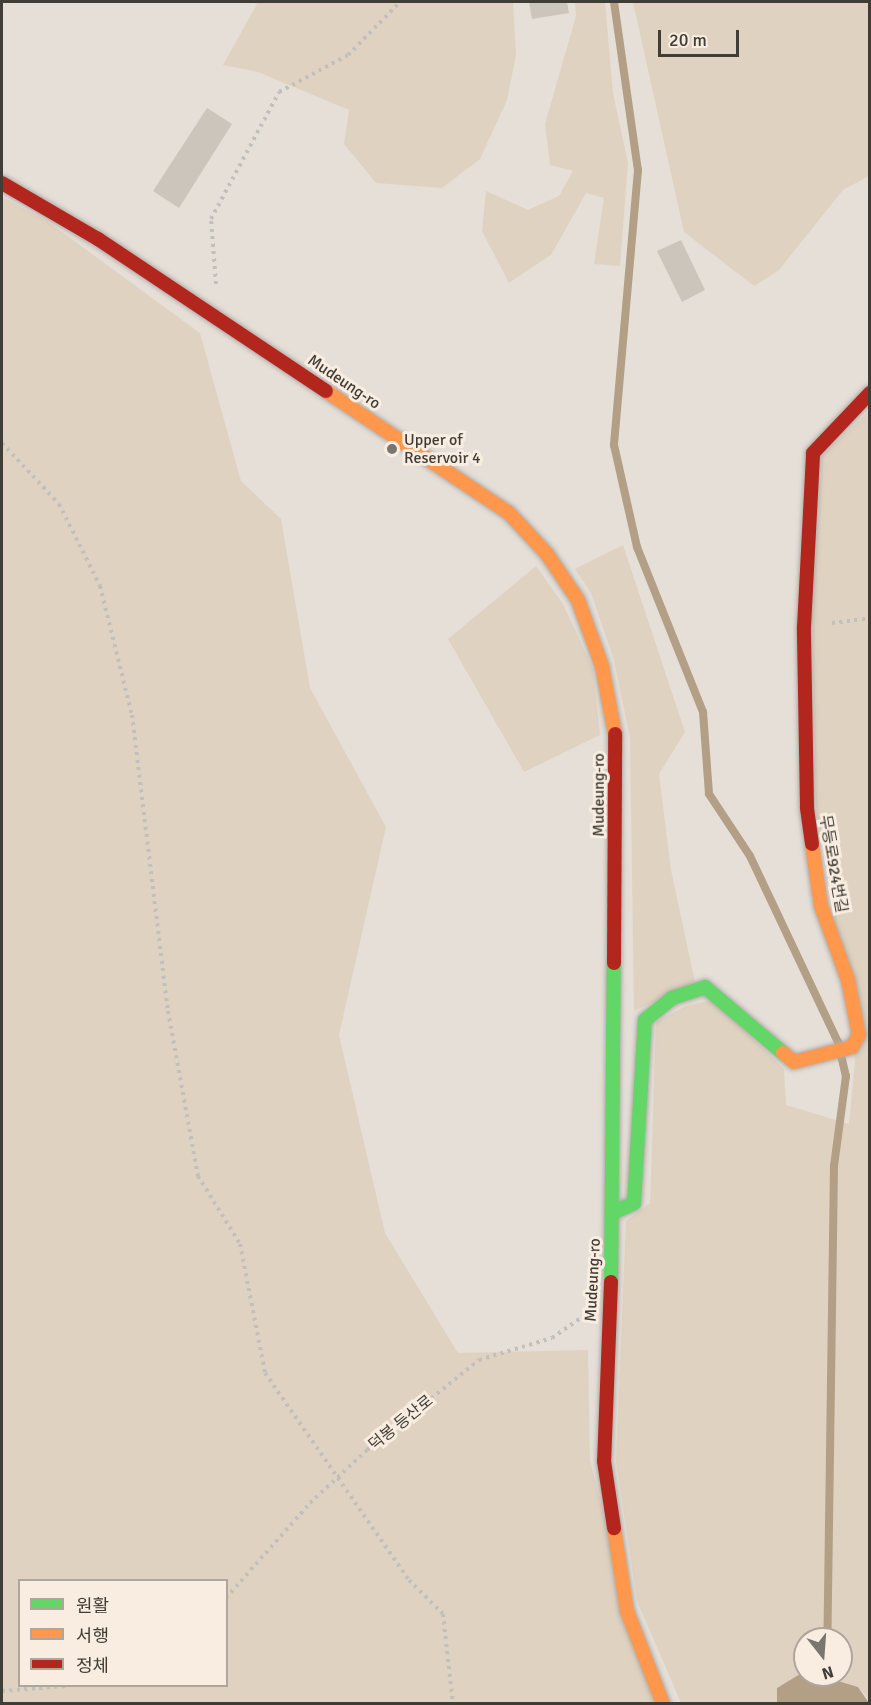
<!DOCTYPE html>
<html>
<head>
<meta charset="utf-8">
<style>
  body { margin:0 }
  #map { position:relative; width:871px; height:1705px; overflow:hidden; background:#e5dfd8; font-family:Signika,"Noto Sans KR",sans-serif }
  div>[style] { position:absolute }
  .green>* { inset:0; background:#e0d2c0 }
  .water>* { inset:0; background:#b39f85 }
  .stream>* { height:8px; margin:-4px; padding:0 4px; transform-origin:4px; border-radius:4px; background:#b39f85 }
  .building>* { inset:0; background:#ccc5bb }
  .path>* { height:4px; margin-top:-2px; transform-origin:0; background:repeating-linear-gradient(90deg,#c1c0bc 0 3px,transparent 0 7.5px) }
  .roads { filter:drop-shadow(0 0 2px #b0aca6) drop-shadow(0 0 2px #b0aca6) }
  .fast>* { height:14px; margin:-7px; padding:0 7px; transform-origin:7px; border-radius:7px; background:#63d668 }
  .slow>* { height:14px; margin:-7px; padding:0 7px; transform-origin:7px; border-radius:7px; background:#ff974d }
  .jam>* { height:14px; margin:-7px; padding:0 7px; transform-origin:7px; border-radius:7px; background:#b3261e }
  .dots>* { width:16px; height:16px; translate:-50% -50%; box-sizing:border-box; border:3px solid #f8ede0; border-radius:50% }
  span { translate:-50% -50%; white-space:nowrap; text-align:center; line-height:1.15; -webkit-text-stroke:6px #f8ede0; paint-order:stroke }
  .street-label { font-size:16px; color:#403c36 }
  .poi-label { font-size:16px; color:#403c36 }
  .left { translate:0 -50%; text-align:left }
  .frame { position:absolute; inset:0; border:3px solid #403c36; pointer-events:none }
  .legend { position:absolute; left:18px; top:1579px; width:210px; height:108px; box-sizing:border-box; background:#f8ede0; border:2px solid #aea69c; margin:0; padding:8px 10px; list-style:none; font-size:18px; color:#403c36 }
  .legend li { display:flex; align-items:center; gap:12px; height:30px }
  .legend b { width:30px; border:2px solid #aea69c }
  .north { position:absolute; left:793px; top:1627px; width:60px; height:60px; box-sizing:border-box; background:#f8ede0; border:2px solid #aea69c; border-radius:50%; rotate:163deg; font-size:16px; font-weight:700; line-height:24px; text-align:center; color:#403c36 }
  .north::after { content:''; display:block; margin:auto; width:21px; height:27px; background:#7a756f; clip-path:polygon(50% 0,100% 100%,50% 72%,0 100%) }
  .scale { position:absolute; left:658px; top:30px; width:81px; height:27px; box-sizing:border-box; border:3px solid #403c36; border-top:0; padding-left:8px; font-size:18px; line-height:21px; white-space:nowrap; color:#403c36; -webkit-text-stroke:4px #f8ede0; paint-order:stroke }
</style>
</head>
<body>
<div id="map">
  <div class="green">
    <div style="clip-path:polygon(250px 2px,513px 2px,516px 55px,507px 100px,480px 159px,442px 188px,376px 183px,344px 144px,349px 110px,258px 72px,223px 65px,257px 4px)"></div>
    <div style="clip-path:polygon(575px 2px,605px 2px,613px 93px,628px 163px,620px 266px,594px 264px,604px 198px,586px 193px,551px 255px,509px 283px,482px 231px,486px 191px,528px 210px,559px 196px,573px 171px,550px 165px,545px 124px,576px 16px)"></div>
    <div style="clip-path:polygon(633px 2px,869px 2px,869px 176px,843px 190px,779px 270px,754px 286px,684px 232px)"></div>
    <div style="clip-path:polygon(evenodd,2px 197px,47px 221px,200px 333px,241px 481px,281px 519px,310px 688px,386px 827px,339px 1035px,385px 1233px,458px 1353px,588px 1350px,590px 1460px,653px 1703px,2px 1703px,2px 197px,20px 1580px,226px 1580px,226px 1686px,20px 1686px,20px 1580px)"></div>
    <div style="clip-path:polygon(869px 411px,869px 1700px,858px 1687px,817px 1675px,841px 1675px,841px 1639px,805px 1639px,805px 1671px,777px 1688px,777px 1703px,681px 1703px,637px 1601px,616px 1461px,626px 1221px,650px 1203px,656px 1022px,686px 1006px,713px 1000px,784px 1069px,786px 1105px,849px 1124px,855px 1061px,816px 806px,812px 617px,822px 456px)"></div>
    <div style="clip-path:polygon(623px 545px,685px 732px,659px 774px,671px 870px,695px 982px,634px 1011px,630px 738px,614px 660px,591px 593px,575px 569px)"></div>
    <div style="clip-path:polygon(536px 566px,563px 604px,593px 669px,600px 735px,524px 772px,448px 639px)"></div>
  </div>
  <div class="water">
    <div style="clip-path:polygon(805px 1671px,858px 1687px,869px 1703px,777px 1703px,777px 1688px)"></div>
  </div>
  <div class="stream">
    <div style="left:614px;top:2px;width:170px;rotate:81.9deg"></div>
    <div style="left:638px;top:170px;width:276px;rotate:95deg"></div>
    <div style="left:614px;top:445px;width:105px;rotate:77.3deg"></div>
    <div style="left:637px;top:547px;width:178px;rotate:68.2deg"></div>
    <div style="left:703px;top:712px;width:82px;rotate:85.8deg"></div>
    <div style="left:709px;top:794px;width:74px;rotate:56.5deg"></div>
    <div style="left:750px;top:856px;width:206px;rotate:64.7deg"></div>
    <div style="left:838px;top:1042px;width:35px;rotate:77deg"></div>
    <div style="left:846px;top:1076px;width:91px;rotate:97.6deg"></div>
    <div style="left:834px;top:1166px;width:473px;rotate:90.8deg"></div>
  </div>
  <div class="building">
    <div style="clip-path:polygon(529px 2px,567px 2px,569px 13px,532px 19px)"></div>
    <div style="clip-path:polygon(207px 108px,232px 124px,179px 208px,153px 191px)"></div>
    <div style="clip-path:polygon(681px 240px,705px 290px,682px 302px,657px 251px)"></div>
  </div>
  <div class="path">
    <div style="left:216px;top:284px;width:65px;rotate:-94.4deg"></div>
    <div style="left:211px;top:219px;width:144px;rotate:-61.8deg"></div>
    <div style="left:279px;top:92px;width:78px;rotate:-28.2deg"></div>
    <div style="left:348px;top:55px;width:74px;rotate:-45.5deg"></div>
    <div style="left:2px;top:443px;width:83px;rotate:46.9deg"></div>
    <div style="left:59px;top:504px;width:92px;rotate:63.4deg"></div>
    <div style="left:100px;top:586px;width:133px;rotate:76.1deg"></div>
    <div style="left:132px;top:715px;width:298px;rotate:83.1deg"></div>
    <div style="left:168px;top:1011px;width:168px;rotate:79.7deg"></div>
    <div style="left:198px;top:1176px;width:80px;rotate:58.3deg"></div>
    <div style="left:240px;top:1244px;width:131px;rotate:79deg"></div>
    <div style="left:265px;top:1373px;width:252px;rotate:55.2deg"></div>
    <div style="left:409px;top:1580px;width:48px;rotate:45deg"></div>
    <div style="left:443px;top:1614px;width:91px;rotate:83.7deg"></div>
    <div style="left:832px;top:623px;width:38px;rotate:-7deg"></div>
    <div style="left:226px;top:1598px;width:127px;rotate:-48.5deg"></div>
    <div style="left:310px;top:1503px;width:78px;rotate:-42.9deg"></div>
    <div style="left:367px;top:1450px;width:144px;rotate:-38.8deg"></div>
    <div style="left:479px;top:1360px;width:76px;rotate:-16.8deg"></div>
    <div style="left:552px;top:1338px;width:37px;rotate:-35deg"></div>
    <div style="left:2px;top:1691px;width:64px;rotate:-4.5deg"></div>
  </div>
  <div class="roads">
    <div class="fast">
      <div style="left:612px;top:1213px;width:24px;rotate:-24deg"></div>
      <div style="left:634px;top:1203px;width:183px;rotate:-86.6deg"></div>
      <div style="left:645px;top:1020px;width:35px;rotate:-39deg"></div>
      <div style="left:672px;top:998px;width:35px;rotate:-18deg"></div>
      <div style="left:705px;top:987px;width:102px;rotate:40.2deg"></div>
      <div style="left:611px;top:1282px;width:319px;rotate:-89.5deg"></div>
    </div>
    <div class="slow">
      <div style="left:326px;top:391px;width:220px;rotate:33.7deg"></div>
      <div style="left:509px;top:513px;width:56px;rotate:47.2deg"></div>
      <div style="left:547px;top:554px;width:55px;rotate:56deg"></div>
      <div style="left:578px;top:600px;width:70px;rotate:70deg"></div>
      <div style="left:602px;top:666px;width:69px;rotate:79.2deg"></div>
      <div style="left:783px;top:1053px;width:14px;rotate:39deg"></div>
      <div style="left:794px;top:1062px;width:60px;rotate:-14.5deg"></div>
      <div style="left:852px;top:1047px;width:14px;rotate:-60deg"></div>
      <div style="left:859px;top:1035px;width:56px;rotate:-101.3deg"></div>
      <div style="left:848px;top:980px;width:79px;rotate:-110deg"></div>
      <div style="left:821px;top:906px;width:63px;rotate:-98.3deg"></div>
      <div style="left:614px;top:1528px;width:84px;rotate:81.1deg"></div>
      <div style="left:627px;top:1611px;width:100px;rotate:68.8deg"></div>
    </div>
    <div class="jam">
      <div style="left:2px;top:183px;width:111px;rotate:30.3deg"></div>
      <div style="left:98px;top:239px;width:274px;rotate:33.7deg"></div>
      <div style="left:812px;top:844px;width:37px;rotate:-98deg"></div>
      <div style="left:807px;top:807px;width:180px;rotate:-91deg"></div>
      <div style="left:804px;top:627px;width:174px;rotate:-87deg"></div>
      <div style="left:813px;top:453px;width:83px;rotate:-46.5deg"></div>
      <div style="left:614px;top:963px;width:229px;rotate:-89.7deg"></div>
      <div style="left:611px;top:1282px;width:179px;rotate:92.2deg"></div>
      <div style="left:604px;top:1461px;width:68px;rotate:81.5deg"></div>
    </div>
  </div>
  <div class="dots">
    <div style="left:392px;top:449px;background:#7a756f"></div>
  </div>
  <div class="street-label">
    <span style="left:344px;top:382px;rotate:34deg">Mudeung-ro</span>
    <span style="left:599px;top:795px;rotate:-90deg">Mudeung-ro</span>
    <span style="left:833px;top:864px;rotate:80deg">무등로924번길</span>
    <span style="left:593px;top:1280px;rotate:-87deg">Mudeung-ro</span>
    <span style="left:401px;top:1423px;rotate:-39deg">덕봉 등산로</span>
  </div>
  <div class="poi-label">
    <span class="left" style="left:404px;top:449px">Upper of<br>Reservoir 4</span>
  </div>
  <div class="frame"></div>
  <ul class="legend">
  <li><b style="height:8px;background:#63d668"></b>원활</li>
  <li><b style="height:8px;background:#ff974d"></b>서행</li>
  <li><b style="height:8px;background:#b3261e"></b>정체</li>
  </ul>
  <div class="north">N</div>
  <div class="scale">20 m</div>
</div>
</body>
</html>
